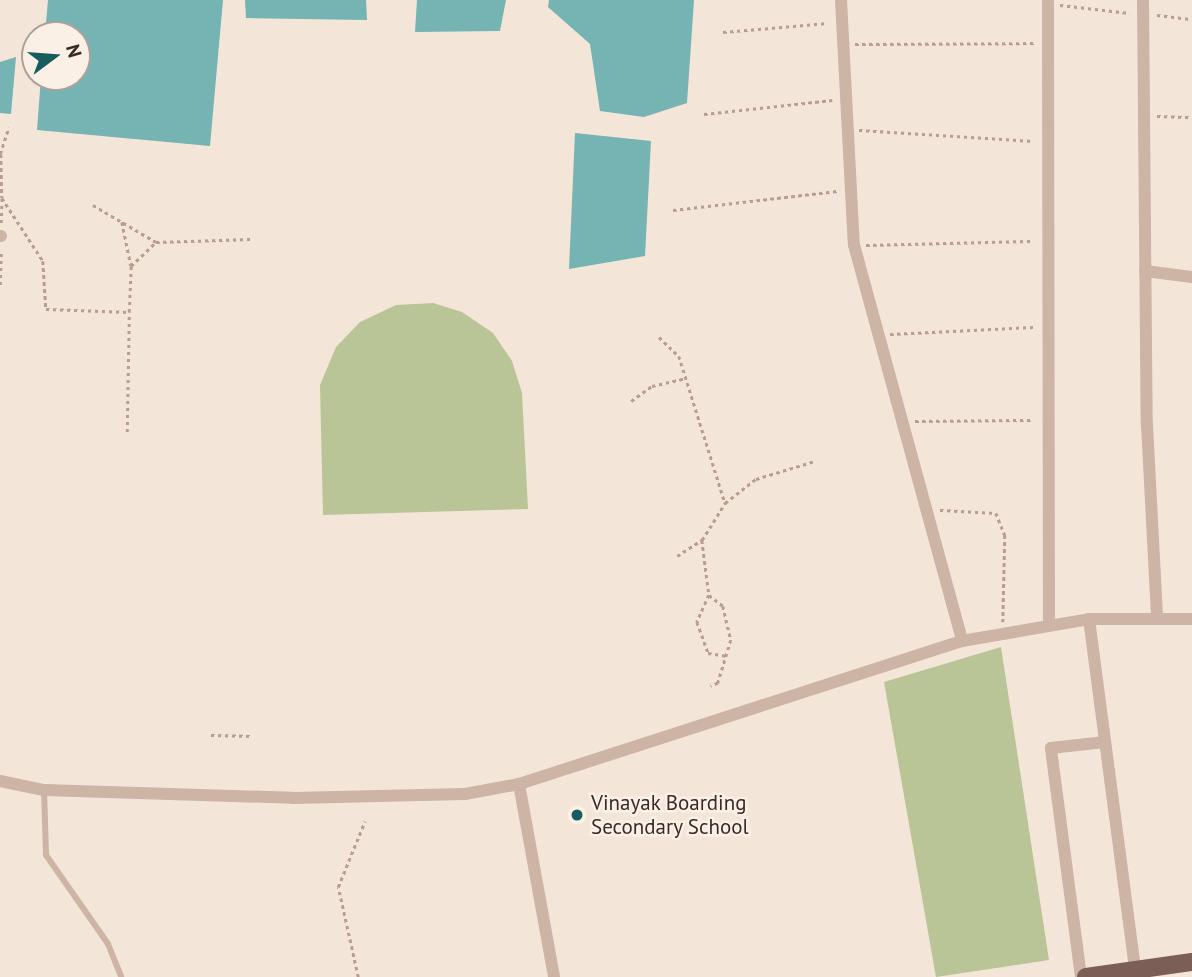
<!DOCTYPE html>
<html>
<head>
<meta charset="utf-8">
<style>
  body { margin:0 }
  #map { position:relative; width:1192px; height:977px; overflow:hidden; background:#f4e5d9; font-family:"PT Sans",sans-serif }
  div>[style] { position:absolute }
  .green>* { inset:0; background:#b9c497 }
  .water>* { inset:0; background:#75b4b2 }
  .path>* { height:2.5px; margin-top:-1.25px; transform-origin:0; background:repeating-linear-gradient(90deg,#b99d8e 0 3.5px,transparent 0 7px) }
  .service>* { height:6px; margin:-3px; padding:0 3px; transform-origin:3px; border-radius:3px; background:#cdb4a4 }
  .minor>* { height:12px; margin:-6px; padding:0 6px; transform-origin:6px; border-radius:6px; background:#cdb4a4 }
  .primary>* { height:18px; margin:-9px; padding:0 9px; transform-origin:9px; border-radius:9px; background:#7b5f56 }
  .dots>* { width:19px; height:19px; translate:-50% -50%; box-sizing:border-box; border:4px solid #fbf0e6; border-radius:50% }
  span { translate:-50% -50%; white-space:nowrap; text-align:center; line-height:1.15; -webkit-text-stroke:5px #fbf0e6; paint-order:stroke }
  .poi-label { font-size:21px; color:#382a26 }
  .left { translate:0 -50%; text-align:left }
  .north { position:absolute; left:21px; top:21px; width:70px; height:70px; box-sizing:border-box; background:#fbf0e6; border:2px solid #ada199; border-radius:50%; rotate:74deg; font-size:19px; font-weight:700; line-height:28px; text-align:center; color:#382a26 }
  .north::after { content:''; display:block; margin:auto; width:24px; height:32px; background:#175d5d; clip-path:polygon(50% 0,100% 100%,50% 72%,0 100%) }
</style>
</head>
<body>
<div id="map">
  <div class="green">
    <div style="clip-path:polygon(433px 303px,462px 312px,493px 333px,512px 361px,522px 393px,528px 509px,323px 515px,320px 385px,336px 347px,360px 322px,396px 305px)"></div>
    <div style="clip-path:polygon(1001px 647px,1049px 960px,936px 977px,884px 682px)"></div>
  </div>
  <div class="water">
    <div style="clip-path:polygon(48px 0,223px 0,210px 146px,37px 130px,41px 77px,77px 77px,77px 35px,45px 35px)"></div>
    <div style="clip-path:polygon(245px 0,366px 0,367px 20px,246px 18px)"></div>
    <div style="clip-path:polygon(417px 0,506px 0,500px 31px,415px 32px)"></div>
    <div style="clip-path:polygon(549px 0,694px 0,687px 103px,644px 117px,600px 111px,590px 44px,548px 7px)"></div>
    <div style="clip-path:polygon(16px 57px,11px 114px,0 113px,0 62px)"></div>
    <div style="clip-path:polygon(575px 133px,651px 141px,645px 256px,569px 269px)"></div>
  </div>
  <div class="path">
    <div style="left:1060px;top:5px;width:70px;rotate:6.5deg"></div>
    <div style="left:1157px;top:15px;width:35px;rotate:7deg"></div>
    <div style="left:723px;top:32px;width:105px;rotate:-4.9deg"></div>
    <div style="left:855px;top:44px;width:179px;rotate:-0.3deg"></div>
    <div style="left:704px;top:114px;width:129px;rotate:-6.2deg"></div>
    <div style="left:1157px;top:116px;width:35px;rotate:2deg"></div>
    <div style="left:859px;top:130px;width:175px;rotate:3.6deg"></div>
    <div style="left:0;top:154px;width:28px;rotate:-72deg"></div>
    <div style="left:1px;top:154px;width:44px;rotate:88.7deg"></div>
    <div style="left:2px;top:198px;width:75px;rotate:56.9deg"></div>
    <div style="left:43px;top:261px;width:48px;rotate:86.4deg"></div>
    <div style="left:46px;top:309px;width:83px;rotate:2.1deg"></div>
    <div style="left:129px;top:312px;width:46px;rotate:-87.5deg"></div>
    <div style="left:131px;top:266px;width:35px;rotate:-44deg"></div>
    <div style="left:156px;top:242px;width:95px;rotate:-1.8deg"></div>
    <div style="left:93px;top:205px;width:73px;rotate:30.4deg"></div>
    <div style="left:673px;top:210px;width:165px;rotate:-6.6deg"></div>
    <div style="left:122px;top:222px;width:45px;rotate:78.4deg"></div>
    <div style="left:1px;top:223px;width:25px;rotate:-88deg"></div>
    <div style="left:866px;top:245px;width:168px;rotate:-1.4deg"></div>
    <div style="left:0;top:285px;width:35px;rotate:-88deg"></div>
    <div style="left:890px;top:334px;width:144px;rotate:-2.8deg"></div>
    <div style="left:659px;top:337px;width:28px;rotate:44deg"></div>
    <div style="left:679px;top:356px;width:154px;rotate:72.6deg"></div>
    <div style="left:725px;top:503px;width:39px;rotate:-38deg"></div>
    <div style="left:756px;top:479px;width:62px;rotate:-17deg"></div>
    <div style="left:631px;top:401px;width:26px;rotate:-36deg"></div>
    <div style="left:652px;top:386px;width:35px;rotate:-13deg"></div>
    <div style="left:915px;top:421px;width:119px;rotate:-0.5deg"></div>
    <div style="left:127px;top:432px;width:120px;rotate:-89deg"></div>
    <div style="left:940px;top:510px;width:56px;rotate:3.1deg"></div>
    <div style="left:996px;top:513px;width:24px;rotate:68deg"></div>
    <div style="left:1005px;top:535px;width:87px;rotate:91.3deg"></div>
    <div style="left:702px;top:540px;width:55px;rotate:82.7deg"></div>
    <div style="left:709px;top:595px;width:18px;rotate:38deg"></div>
    <div style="left:723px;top:606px;width:35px;rotate:77deg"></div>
    <div style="left:731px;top:640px;width:45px;rotate:106.8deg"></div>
    <div style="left:718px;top:683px;width:8px;rotate:157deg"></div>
    <div style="left:677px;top:556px;width:30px;rotate:-33deg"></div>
    <div style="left:702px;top:540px;width:44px;rotate:-58.1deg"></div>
    <div style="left:709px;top:595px;width:30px;rotate:114deg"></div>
    <div style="left:697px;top:622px;width:33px;rotate:70deg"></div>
    <div style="left:708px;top:653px;width:18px;rotate:9deg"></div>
    <div style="left:211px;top:735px;width:42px;rotate:1.4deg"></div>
    <div style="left:358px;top:977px;width:92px;rotate:-102.5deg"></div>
    <div style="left:338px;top:887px;width:71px;rotate:-67.8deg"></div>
  </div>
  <div class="service">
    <div style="left:44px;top:790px;width:65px;rotate:88.2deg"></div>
    <div style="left:46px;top:855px;width:108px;rotate:55.1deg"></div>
    <div style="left:108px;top:944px;width:35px;rotate:68deg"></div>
  </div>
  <div class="minor">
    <div style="left:841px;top:0;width:245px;rotate:87deg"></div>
    <div style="left:854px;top:245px;width:410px;rotate:74.7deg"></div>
    <div style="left:1048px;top:0;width:624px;rotate:89.91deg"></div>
    <div style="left:1143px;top:0;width:425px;rotate:89.5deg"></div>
    <div style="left:1147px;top:425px;width:192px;rotate:87deg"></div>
    <div style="left:0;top:236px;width:1px"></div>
    <div style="left:1145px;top:271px;width:47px;rotate:7.3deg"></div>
    <div style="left:1089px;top:619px;width:354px;rotate:82.5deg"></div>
    <div style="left:0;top:781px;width:45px;rotate:11.6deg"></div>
    <div style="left:44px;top:790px;width:249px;rotate:1.8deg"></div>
    <div style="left:293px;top:798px;width:172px;rotate:-1.3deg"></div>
    <div style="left:465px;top:794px;width:55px;rotate:-10.5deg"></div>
    <div style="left:519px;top:784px;width:466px;rotate:-17.9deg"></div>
    <div style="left:962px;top:641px;width:129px;rotate:-9.8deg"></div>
    <div style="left:1089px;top:619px;width:103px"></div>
    <div style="left:519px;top:784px;width:196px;rotate:79.7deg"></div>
    <div style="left:1081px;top:977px;width:231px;rotate:-97.5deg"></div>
    <div style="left:1051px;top:748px;width:54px;rotate:-6.3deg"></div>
  </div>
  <div class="primary">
    <div style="left:1086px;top:977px;width:107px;rotate:-8.1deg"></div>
  </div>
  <div class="dots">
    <div style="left:577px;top:815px;background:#175d5d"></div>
  </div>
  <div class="poi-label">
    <span class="left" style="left:591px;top:815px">Vinayak Boarding<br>Secondary School</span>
  </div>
  <div class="north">N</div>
</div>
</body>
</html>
